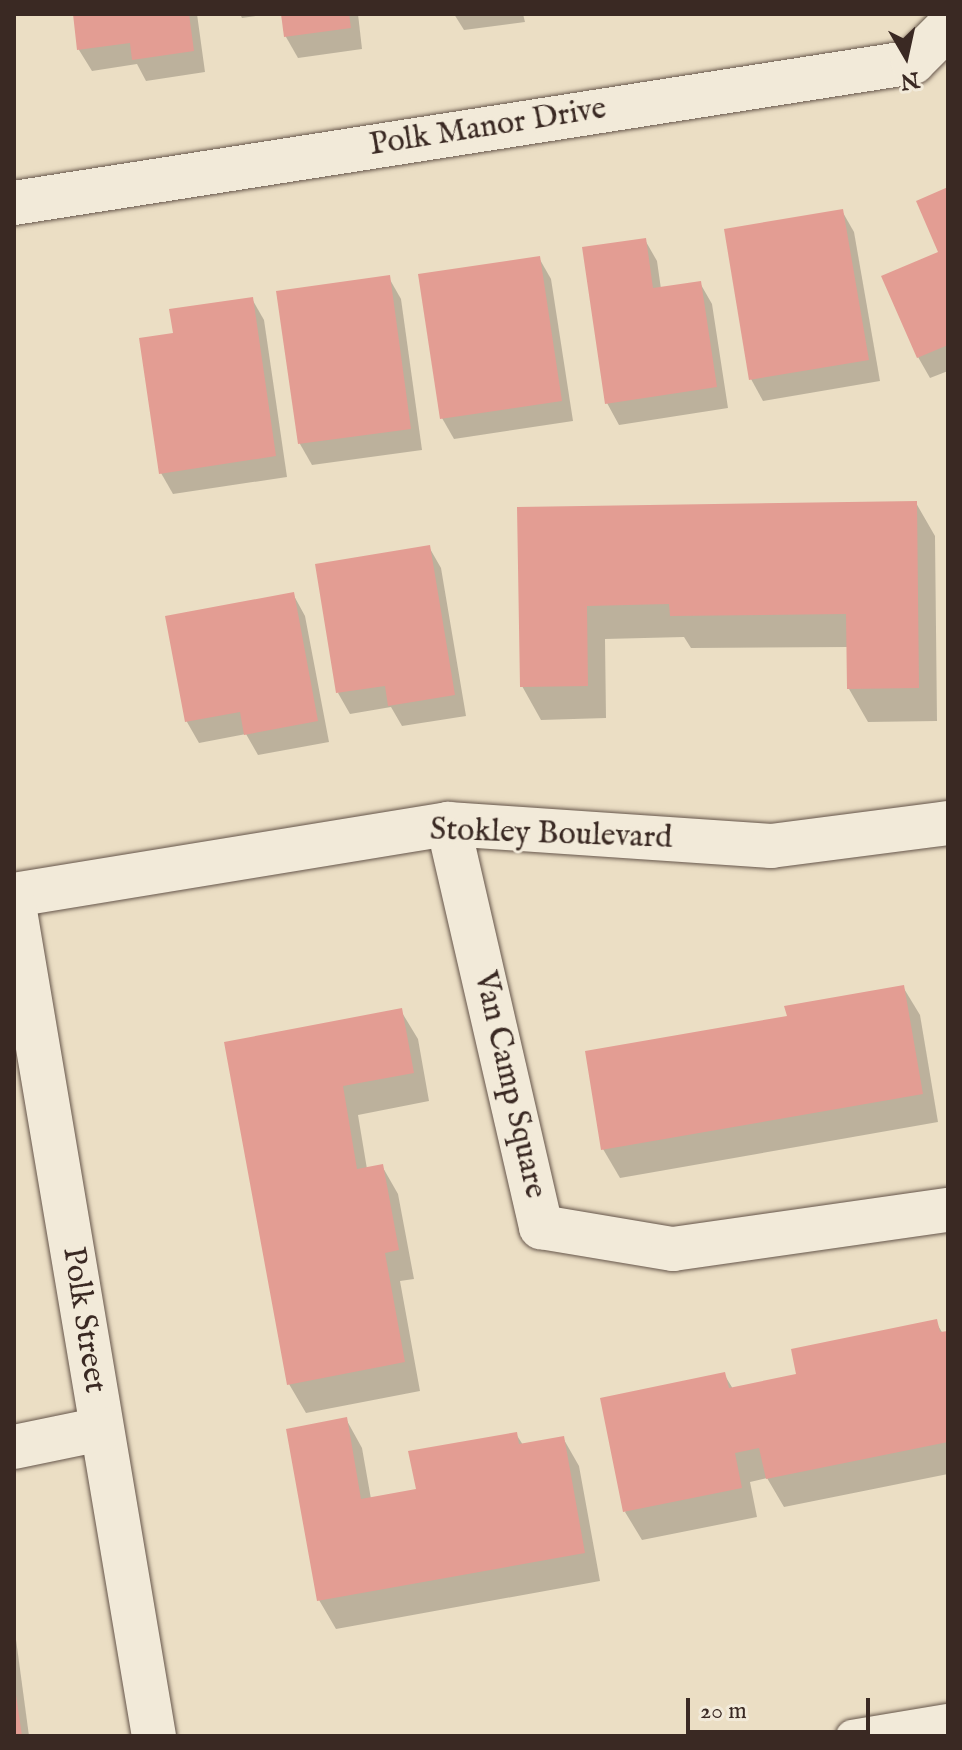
<!DOCTYPE html>
<html>
<head>
<meta charset="utf-8">
<style>
  body { margin:0 }
  #map { position:relative; width:962px; height:1750px; overflow:hidden; background:#ebdec4; font-family:"IM FELL English",serif }
  div>[style] { position:absolute }
  .shadow>* { inset:0; background:#0003 }
  .building>* { inset:0; background:#e39d93 }
  .roads { filter:drop-shadow(0 0 2px #66564b) drop-shadow(0 0 2px #66564b) }
  .lane>* { height:32px; margin:-16px; padding:0 16px; transform-origin:16px; border-radius:16px; background:#f2ead9 }
  .street>* { height:44px; margin:-22px; padding:0 22px; transform-origin:22px; border-radius:22px; background:#f2ead9 }
  span { translate:-50% -50%; white-space:nowrap; text-align:center; line-height:1.15; -webkit-text-stroke:6px #f2ead9; paint-order:stroke }
  .street-label { font-size:32px; color:#3a2923 }
  .frame { position:absolute; inset:0; border:16px solid #3a2923; pointer-events:none }
  .north { position:absolute; left:866px; top:16px; width:80px; height:80px; -webkit-text-stroke:6px #f2ead9; paint-order:stroke; rotate:171deg; font-size:22px; font-weight:700; line-height:32px; text-align:center; color:#3a2923 }
  .north::after { content:''; display:block; margin:auto; width:28px; height:36px; background:#3a2923; clip-path:polygon(50% 0,100% 100%,50% 72%,0 100%) }
  .scale { position:absolute; left:686px; top:1698px; width:184px; height:36px; box-sizing:border-box; border:4px solid #3a2923; border-top:0; padding-left:10px; font-size:24px; line-height:28px; white-space:nowrap; color:#3a2923; -webkit-text-stroke:6px #f2ead9; paint-order:stroke }
</style>
</head>
<body>
<div id="map">
  <div class="shadow">
    <div style="clip-path:polygon(75px 14px,197px 14px,205px 72px,146px 81px,137px 64px,92px 71px,79px 50px)"></div>
    <div style="clip-path:polygon(240px 14px,270px 14px,242px 18px)"></div>
    <div style="clip-path:polygon(283px 14px,358px 14px,362px 49px,298px 58px,286px 37px)"></div>
    <div style="clip-path:polygon(454px 14px,523px 14px,525px 22px,464px 30px)"></div>
    <div style="clip-path:polygon(948px 190px,948px 371px,930px 378px,918px 357px,941px 253px)"></div>
    <div style="clip-path:polygon(842px 211px,854px 232px,880px 381px,763px 401px,751px 379px)"></div>
    <div style="clip-path:polygon(645px 240px,657px 261px,661px 289px,700px 283px,712px 304px,728px 408px,619px 425px,607px 403px)"></div>
    <div style="clip-path:polygon(539px 258px,551px 279px,573px 421px,454px 439px,442px 418px)"></div>
    <div style="clip-path:polygon(389px 278px,401px 299px,422px 450px,312px 465px,300px 444px,278px 293px)"></div>
    <div style="clip-path:polygon(252px 299px,264px 320px,287px 477px,173px 494px,161px 473px,175px 334px)"></div>
    <div style="clip-path:polygon(916px 503px,935px 536px,937px 721px,868px 722px,849px 689px,849px 647px,691px 648px,684px 637px,605px 639px,606px 718px,541px 720px,522px 686px,519px 509px)"></div>
    <div style="clip-path:polygon(429px 547px,441px 568px,466px 716px,402px 726px,391px 707px,350px 714px,338px 693px)"></div>
    <div style="clip-path:polygon(293px 594px,305px 616px,329px 742px,258px 755px,246px 734px,199px 743px,187px 722px,167px 617px)"></div>
    <div style="clip-path:polygon(903px 987px,920px 1015px,938px 1122px,620px 1178px,603px 1149px,789px 1017px)"></div>
    <div style="clip-path:polygon(401px 1011px,418px 1039px,429px 1101px,358px 1115px,367px 1169px,382px 1166px,398px 1194px,414px 1279px,400px 1281px,420px 1391px,306px 1413px,289px 1384px,226px 1043px)"></div>
    <div style="clip-path:polygon(936px 1322px,943px 1334px,948px 1333px,948px 1474px,784px 1507px,767px 1478px,750px 1482px,757px 1517px,642px 1540px,625px 1512px,724px 1374px,733px 1389px,798px 1376px)"></div>
    <div style="clip-path:polygon(346px 1419px,362px 1448px,371px 1499px,418px 1491px,516px 1434px,523px 1445px,563px 1438px,579px 1466px,600px 1581px,336px 1629px,319px 1600px)"></div>
    <div style="clip-path:polygon(15px 1632px,29px 1736px,14px 1736px)"></div>
  </div>
  <div class="building">
    <div style="clip-path:polygon(73px 14px,189px 14px,194px 51px,132px 60px,130px 43px,77px 50px)"></div>
    <div style="clip-path:polygon(281px 14px,349px 14px,351px 28px,284px 37px)"></div>
    <div style="clip-path:polygon(948px 187px,948px 345px,917px 358px,881px 276px,938px 252px,916px 201px)"></div>
    <div style="clip-path:polygon(843px 209px,869px 360px,749px 380px,724px 229px)"></div>
    <div style="clip-path:polygon(646px 238px,653px 288px,701px 281px,717px 387px,605px 404px,582px 247px)"></div>
    <div style="clip-path:polygon(540px 256px,562px 401px,440px 419px,418px 274px)"></div>
    <div style="clip-path:polygon(390px 275px,411px 429px,298px 444px,276px 291px)"></div>
    <div style="clip-path:polygon(253px 297px,276px 456px,159px 474px,139px 338px,173px 333px,169px 309px)"></div>
    <div style="clip-path:polygon(917px 501px,919px 688px,847px 689px,846px 614px,670px 616px,669px 604px,587px 606px,588px 686px,520px 687px,517px 507px)"></div>
    <div style="clip-path:polygon(430px 545px,455px 695px,388px 706px,385px 686px,336px 693px,315px 564px)"></div>
    <div style="clip-path:polygon(294px 592px,318px 721px,244px 735px,240px 712px,185px 722px,165px 616px)"></div>
    <div style="clip-path:polygon(904px 985px,923px 1094px,601px 1150px,585px 1051px,787px 1016px,784px 1006px)"></div>
    <div style="clip-path:polygon(402px 1008px,414px 1073px,343px 1086px,357px 1169px,383px 1164px,399px 1250px,385px 1253px,405px 1362px,287px 1385px,224px 1042px)"></div>
    <div style="clip-path:polygon(937px 1319px,940px 1332px,948px 1331px,948px 1442px,766px 1479px,759px 1448px,735px 1453px,742px 1488px,623px 1512px,600px 1398px,725px 1372px,729px 1388px,796px 1374px,791px 1349px)"></div>
    <div style="clip-path:polygon(347px 1417px,361px 1499px,416px 1489px,408px 1451px,517px 1432px,519px 1444px,564px 1436px,585px 1553px,317px 1601px,286px 1429px)"></div>
    <div style="clip-path:polygon(14px 1695px,16px 1695px,22px 1736px,14px 1736px)"></div>
  </div>
  <div class="roads">
    <div class="lane">
      <div style="left:852px;top:1736px;width:97px;rotate:-9.5deg"></div>
    </div>
    <div class="street">
      <div style="left:14px;top:203px;width:910px;rotate:-8.91deg"></div>
      <div style="left:913px;top:62px;width:49px;rotate:-45deg"></div>
      <div style="left:448px;top:824px;width:414px;rotate:77deg"></div>
      <div style="left:541px;top:1227px;width:134px;rotate:9.5deg"></div>
      <div style="left:673px;top:1249px;width:278px;rotate:-8.1deg"></div>
      <div style="left:14px;top:895px;width:440px;rotate:-9.3deg"></div>
      <div style="left:448px;top:824px;width:324px;rotate:3.9deg"></div>
      <div style="left:771px;top:846px;width:178px;rotate:-7.4deg"></div>
      <div style="left:14px;top:905px;width:843px;rotate:80.44deg"></div>
      <div style="left:14px;top:1447px;width:89px;rotate:-11.7deg"></div>
    </div>
  </div>
  <div class="street-label">
    <span style="left:488px;top:128px;rotate:-9deg">Polk Manor Drive</span>
    <span style="left:551px;top:835px;rotate:2deg">Stokley Boulevard</span>
    <span style="left:509px;top:1085px;rotate:77deg">Van Camp Square</span>
    <span style="left:83px;top:1320px;rotate:81deg">Polk Street</span>
  </div>
  <div class="frame"></div>
  <div class="north">N</div>
  <div class="scale">20 m</div>
</div>
</body>
</html>
